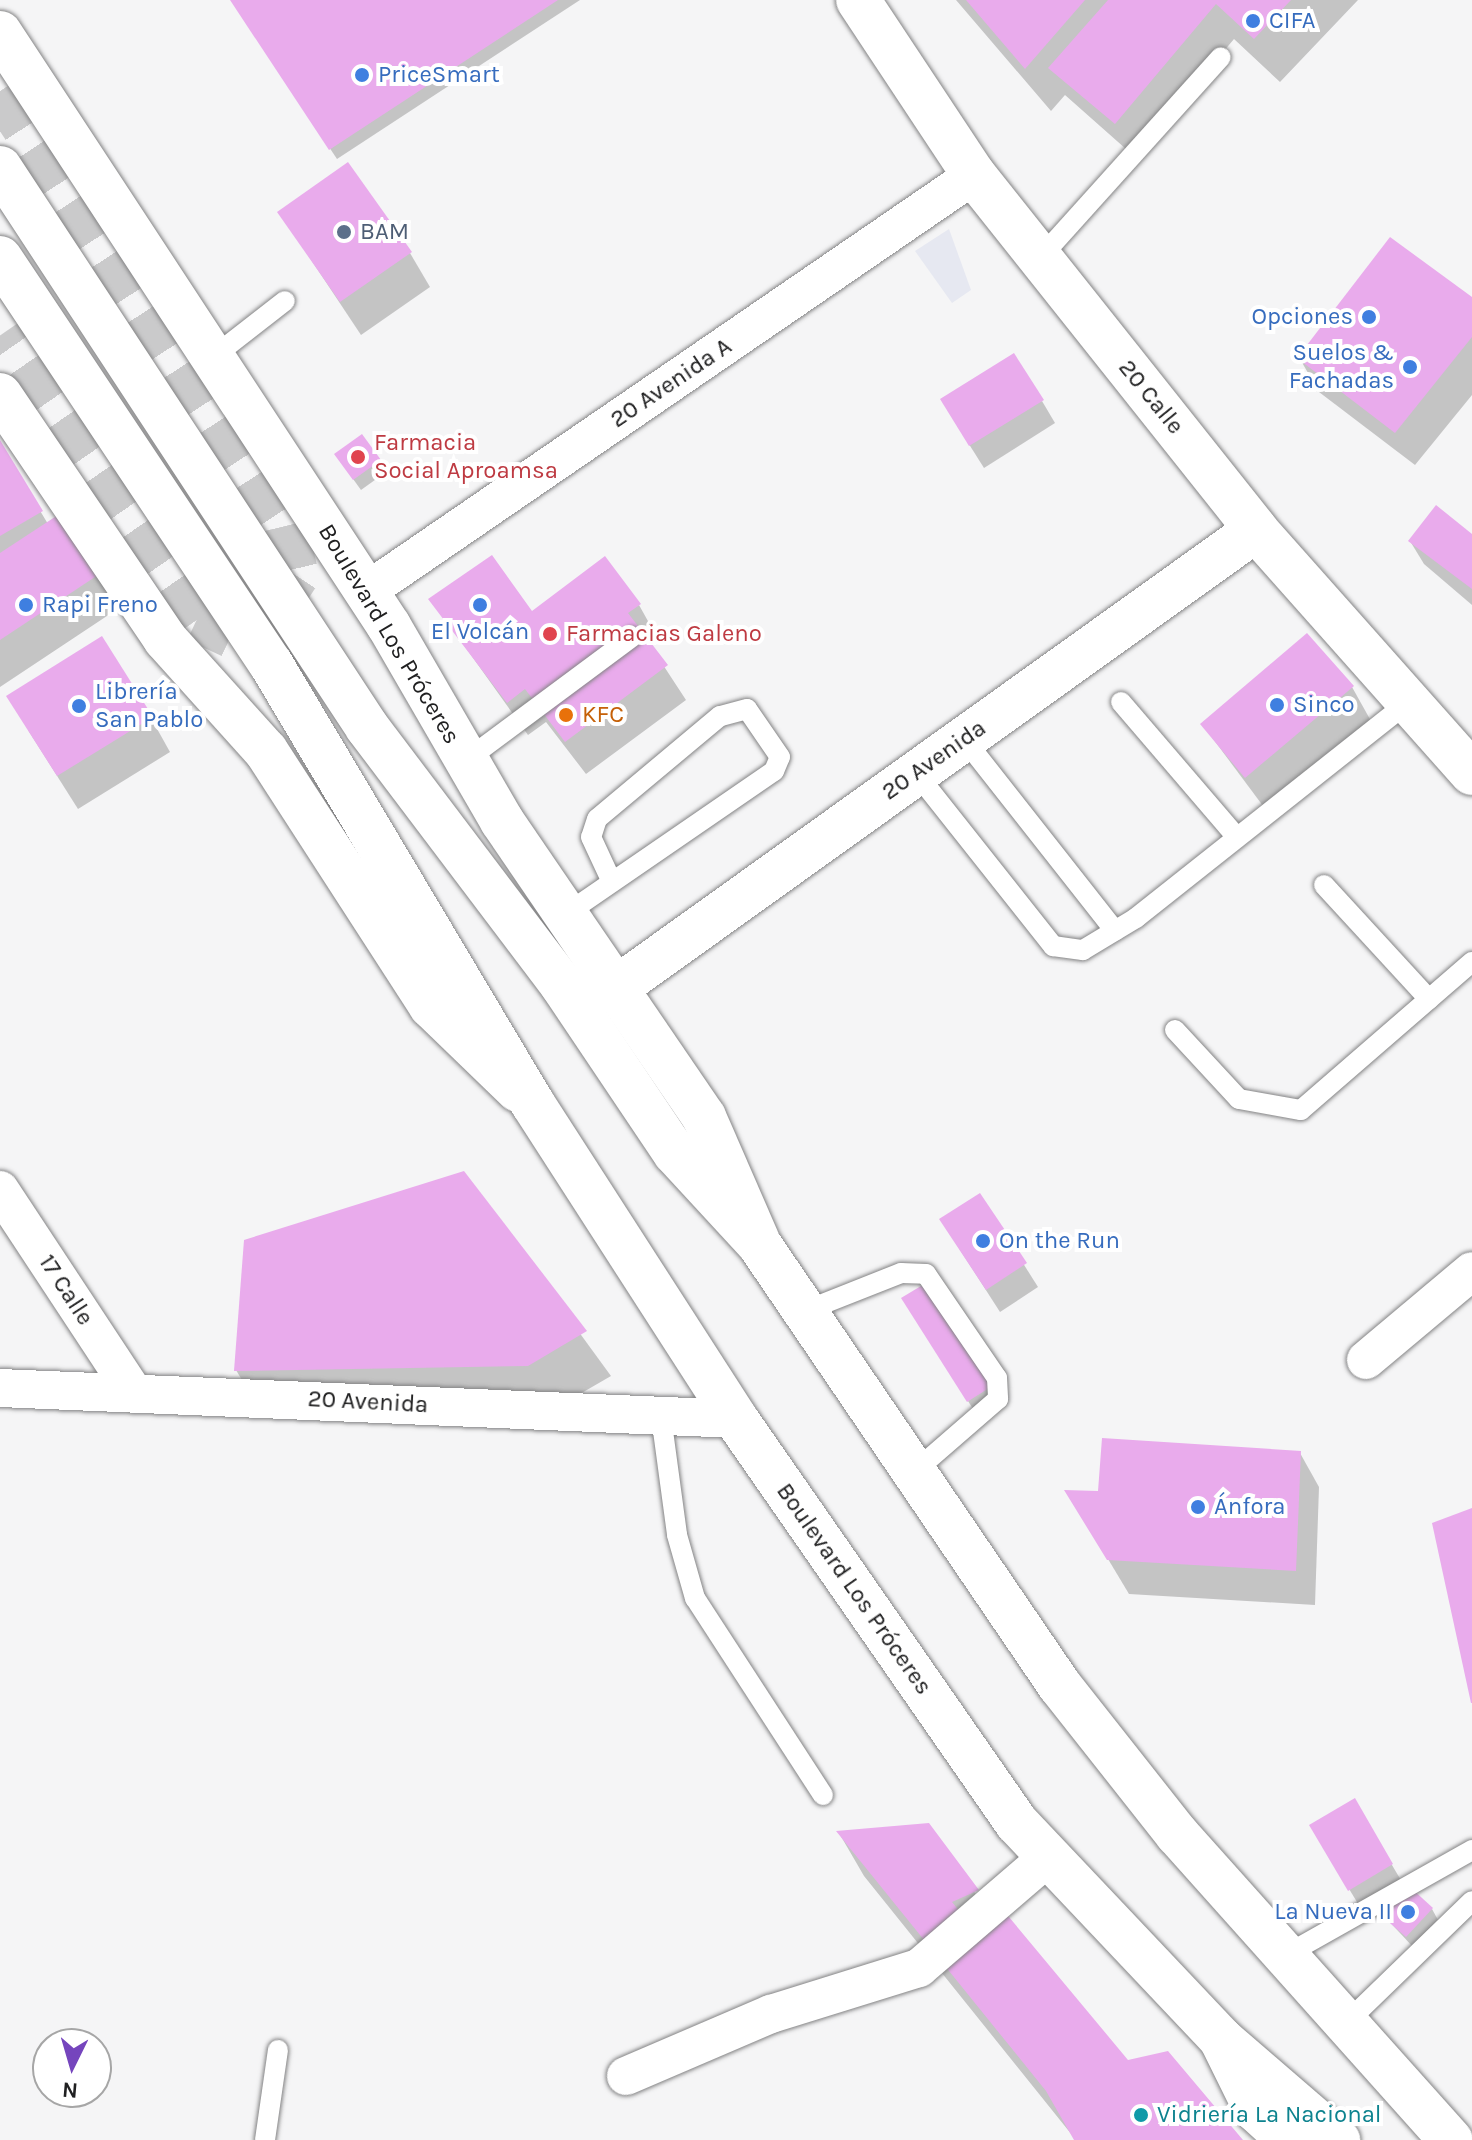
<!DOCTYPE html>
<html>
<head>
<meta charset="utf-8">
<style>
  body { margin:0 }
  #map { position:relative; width:1472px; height:2140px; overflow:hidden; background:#f5f5f6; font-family:Karla,sans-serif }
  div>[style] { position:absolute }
  .built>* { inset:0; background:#e6e8f1 }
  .shadow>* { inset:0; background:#0003 }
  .building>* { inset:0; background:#e9abec }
  .trunk-tunnel>* { height:44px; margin-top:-22px; transform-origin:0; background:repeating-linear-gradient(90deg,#cacacb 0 44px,transparent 0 66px) }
  .roads { filter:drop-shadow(0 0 2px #838384) drop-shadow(0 0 2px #838384) }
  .service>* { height:20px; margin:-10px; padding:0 10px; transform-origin:10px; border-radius:10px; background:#fff }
  .minor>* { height:38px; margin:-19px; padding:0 19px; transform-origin:19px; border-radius:19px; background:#fff }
  .tertiary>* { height:44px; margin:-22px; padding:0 22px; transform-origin:22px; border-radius:22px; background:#fff }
  .secondary>* { height:44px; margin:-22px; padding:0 22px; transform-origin:22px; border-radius:22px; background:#fff }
  .trunk>* { height:44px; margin:-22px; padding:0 22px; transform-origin:22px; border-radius:22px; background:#fff }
  .dots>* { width:22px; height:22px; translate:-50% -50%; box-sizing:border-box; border:4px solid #fff; border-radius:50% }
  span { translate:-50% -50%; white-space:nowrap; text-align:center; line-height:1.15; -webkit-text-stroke:8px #fff; paint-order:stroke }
  .shop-label { font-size:24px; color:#366cbe }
  .left { translate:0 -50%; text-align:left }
  .right { translate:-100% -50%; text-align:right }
  .service-label { font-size:24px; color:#4e5e75 }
  .street-label { font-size:24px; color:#202021 }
  .health-label { font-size:24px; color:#be3a42 }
  .food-label { font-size:24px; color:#c56008 }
  .culture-label { font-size:24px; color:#0d838f }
  .north { position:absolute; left:32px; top:2028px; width:80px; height:80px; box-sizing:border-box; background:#fff; border:2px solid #a6a6a6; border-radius:50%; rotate:185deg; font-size:22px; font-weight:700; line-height:32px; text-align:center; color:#202021 }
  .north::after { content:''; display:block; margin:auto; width:28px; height:36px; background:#7545bd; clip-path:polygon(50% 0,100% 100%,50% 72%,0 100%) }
</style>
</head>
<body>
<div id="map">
  <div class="built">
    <div style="clip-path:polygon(949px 229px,971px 290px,952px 303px,915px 251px)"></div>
  </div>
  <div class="shadow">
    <div style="clip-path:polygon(231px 0,580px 0,337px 159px)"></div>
    <div style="clip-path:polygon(956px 0,1358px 0,1280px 82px,1234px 39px,1135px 157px,1065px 95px,1051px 111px)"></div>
    <div style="clip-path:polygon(280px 213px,410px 253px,430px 287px,361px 335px)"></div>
    <div style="clip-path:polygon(1472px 299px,1472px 395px,1415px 465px,1319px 392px,1300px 359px)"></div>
    <div style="clip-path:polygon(1042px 401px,1055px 423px,984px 468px,955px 422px)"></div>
    <div style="clip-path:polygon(361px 437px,386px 472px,361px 490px,343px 465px)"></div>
    <div style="clip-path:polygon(0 444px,48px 524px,63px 514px,122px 606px,0 687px)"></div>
    <div style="clip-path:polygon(1472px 537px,1472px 605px,1424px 564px,1410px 541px)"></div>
    <div style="clip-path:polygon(431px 599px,531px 614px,639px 605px,658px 639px,650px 645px,686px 700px,586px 774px,546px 722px,528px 735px)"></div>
    <div style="clip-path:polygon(1352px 687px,1371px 721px,1266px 810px,1202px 724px)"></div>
    <div style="clip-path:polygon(151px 718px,170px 752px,78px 809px,28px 730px)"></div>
    <div style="clip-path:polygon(463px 1173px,611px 1376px,554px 1409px,262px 1414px,236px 1370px)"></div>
    <div style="clip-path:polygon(980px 1195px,1038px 1287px,1000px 1312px,955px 1242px)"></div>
    <div style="clip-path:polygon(910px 1310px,1001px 1395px,975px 1412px)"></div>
    <div style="clip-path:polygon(1300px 1453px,1319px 1487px,1315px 1605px,1129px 1594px,1087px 1524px,1100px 1493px)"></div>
    <div style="clip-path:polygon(1354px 1801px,1405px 1887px,1363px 1912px,1311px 1826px)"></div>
    <div style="clip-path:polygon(928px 1825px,993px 1919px,1127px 2061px,1241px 2140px,1076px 2140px,864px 1876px,839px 1833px)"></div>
    <div style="clip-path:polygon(1432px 1909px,1438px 1920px,1413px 1947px,1385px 1917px)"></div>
  </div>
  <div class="building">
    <div style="clip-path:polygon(230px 0,558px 0,329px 150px)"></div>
    <div style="clip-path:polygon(966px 0,1085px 0,1025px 69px)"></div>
    <div style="clip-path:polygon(1108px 0,1291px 0,1254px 39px,1216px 4px,1115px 124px,1048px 68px)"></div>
    <div style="clip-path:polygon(348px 162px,412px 252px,340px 302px,277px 212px)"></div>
    <div style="clip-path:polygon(1390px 237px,1472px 297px,1472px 337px,1395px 433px,1297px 358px)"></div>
    <div style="clip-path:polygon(1014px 353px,1044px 400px,969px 446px,940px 399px)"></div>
    <div style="clip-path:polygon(362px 434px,381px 460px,353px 480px,334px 454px)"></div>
    <div style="clip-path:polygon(0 440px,43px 511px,0 536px)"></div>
    <div style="clip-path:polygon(1436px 505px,1472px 534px,1472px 589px,1408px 541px)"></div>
    <div style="clip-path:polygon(64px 511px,104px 571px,0 640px,0 553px)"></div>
    <div style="clip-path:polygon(492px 555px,532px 611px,605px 556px,641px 604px,628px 613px,668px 665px,565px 742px,525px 689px,507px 703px,428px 599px)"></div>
    <div style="clip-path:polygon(1307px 633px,1354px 686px,1245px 778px,1200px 724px)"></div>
    <div style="clip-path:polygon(102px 636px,153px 717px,57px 776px,6px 696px)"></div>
    <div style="clip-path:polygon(464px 1171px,587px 1331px,528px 1366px,234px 1371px,244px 1240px)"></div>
    <div style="clip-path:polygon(980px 1193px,1027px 1263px,986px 1290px,939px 1219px)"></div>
    <div style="clip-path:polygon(931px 1280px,997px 1383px,967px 1402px,901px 1298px)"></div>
    <div style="clip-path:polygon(1102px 1438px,1301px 1451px,1296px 1571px,1107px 1560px,1064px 1490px,1098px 1491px)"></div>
    <div style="clip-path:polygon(1472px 1508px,1472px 1703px,1471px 1703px,1432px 1523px)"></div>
    <div style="clip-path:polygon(1355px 1798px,1393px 1864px,1348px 1891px,1309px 1825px)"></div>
    <div style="clip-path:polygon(929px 1823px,979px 1890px,952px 1902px,972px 1927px,1004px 1911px,1128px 2060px,1168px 2051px,1243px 2140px,1074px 2140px,1046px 2091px,836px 1831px)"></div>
    <div style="clip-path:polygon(1410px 1887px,1433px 1908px,1406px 1937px,1383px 1917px)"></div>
  </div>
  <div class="trunk-tunnel">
    <div style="left:0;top:91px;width:520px;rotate:56.77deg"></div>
    <div style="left:285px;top:526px;width:51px;rotate:76.5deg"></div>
    <div style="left:297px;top:576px;width:49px;rotate:123.4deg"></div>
    <div style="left:270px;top:617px;width:43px;rotate:154deg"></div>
    <div style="left:231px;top:636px;width:38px;rotate:-155deg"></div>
    <div style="left:197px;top:620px;width:346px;rotate:-124.7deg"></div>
  </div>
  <div class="roads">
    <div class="service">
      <div style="left:1040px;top:258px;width:270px;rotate:-48deg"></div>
      <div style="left:213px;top:357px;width:91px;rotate:-37.9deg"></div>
      <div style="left:1121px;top:702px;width:175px;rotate:49.4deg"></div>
      <div style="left:964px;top:739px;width:244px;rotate:51.8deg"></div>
      <div style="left:465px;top:761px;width:208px;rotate:-36.6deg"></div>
      <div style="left:916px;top:773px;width:221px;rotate:51.6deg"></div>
      <div style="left:1053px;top:946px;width:30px;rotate:8deg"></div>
      <div style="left:1083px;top:950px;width:62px;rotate:-31.1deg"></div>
      <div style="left:1136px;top:918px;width:348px;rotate:-38.4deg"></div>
      <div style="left:1324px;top:885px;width:155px;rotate:47.4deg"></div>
      <div style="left:563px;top:916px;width:256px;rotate:-34.5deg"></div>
      <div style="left:774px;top:771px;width:15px;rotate:-67deg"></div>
      <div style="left:780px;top:757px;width:58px;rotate:-124.5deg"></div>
      <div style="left:747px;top:709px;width:28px;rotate:165deg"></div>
      <div style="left:720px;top:716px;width:160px;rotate:140.1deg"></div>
      <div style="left:597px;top:819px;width:19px;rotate:108deg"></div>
      <div style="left:591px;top:837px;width:47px;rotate:65.1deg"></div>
      <div style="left:1175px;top:1030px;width:94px;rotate:47.2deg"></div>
      <div style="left:1239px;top:1099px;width:63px;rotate:10.1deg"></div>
      <div style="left:1301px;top:1110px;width:226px;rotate:-40.9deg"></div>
      <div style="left:805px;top:1311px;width:103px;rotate:-21.6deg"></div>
      <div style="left:901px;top:1273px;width:25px;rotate:2deg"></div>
      <div style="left:926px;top:1274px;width:126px;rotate:55.7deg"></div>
      <div style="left:997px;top:1378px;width:21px;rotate:87deg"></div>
      <div style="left:998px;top:1399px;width:111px;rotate:139deg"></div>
      <div style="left:661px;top:1416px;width:120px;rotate:82.3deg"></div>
      <div style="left:677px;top:1535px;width:66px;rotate:74.1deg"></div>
      <div style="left:695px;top:1598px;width:235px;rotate:57deg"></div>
      <div style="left:1284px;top:1956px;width:216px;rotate:-29.4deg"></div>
      <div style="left:1344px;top:2025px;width:178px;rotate:-44.1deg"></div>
      <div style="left:265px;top:2140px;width:91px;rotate:-81.8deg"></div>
    </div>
    <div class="minor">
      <div style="left:367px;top:591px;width:736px;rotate:-34.42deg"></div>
      <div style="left:0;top:1190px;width:240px;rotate:56.6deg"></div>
      <div style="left:1366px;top:1360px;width:138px;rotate:-40deg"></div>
      <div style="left:0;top:1388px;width:737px;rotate:2.41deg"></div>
      <div style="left:626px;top:2076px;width:158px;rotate:-23.2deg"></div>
      <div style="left:771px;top:2014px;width:155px;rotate:-17.3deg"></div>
      <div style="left:919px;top:1968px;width:170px;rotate:-40.7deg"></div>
    </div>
    <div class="tertiary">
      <div style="left:0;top:33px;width:709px;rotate:56.74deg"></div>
      <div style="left:389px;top:626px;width:225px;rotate:59.9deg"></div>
      <div style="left:502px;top:821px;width:358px;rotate:55.7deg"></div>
      <div style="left:704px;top:1117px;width:133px;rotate:66.5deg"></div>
      <div style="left:0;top:395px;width:295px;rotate:55.9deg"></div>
      <div style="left:165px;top:639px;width:151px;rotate:48deg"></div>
      <div style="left:266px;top:751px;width:304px;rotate:57.1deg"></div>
      <div style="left:431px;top:1006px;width:121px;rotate:44deg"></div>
      <div style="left:612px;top:991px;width:792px;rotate:-35.6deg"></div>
      <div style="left:1221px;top:2039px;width:79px;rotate:63.8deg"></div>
      <div style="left:1256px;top:2110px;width:45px;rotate:42.3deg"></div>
    </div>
    <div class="secondary">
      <div style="left:858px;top:0;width:210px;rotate:56.5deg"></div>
      <div style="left:974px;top:175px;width:453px;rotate:51.5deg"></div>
      <div style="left:1256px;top:530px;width:325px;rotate:48.4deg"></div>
    </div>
    <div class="trunk">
      <div style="left:0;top:168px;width:669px;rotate:56.71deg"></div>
      <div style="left:367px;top:727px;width:323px;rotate:52.9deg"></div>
      <div style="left:562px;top:985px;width:202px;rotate:56.1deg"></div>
      <div style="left:675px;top:1153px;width:124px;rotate:47.3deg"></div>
      <div style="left:759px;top:1244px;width:535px;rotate:55.75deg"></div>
      <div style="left:1060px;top:1686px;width:189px;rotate:51.7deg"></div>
      <div style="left:1177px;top:1834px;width:411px;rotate:48.2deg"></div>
      <div style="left:0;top:258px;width:488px;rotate:56.3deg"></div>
      <div style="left:271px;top:664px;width:512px;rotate:59.23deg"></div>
      <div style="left:533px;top:1104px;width:375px;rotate:57.2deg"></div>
      <div style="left:736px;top:1419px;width:492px;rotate:55.2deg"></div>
      <div style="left:1017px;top:1823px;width:297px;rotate:46.6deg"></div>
      <div style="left:1221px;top:2039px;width:155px;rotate:40.8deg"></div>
    </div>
  </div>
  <div class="dots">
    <div style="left:1253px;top:21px;background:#3f7fe0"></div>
    <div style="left:362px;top:75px;background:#3f7fe0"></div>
    <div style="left:344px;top:232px;background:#5c6f8a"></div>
    <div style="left:1369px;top:317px;background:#3f7fe0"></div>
    <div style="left:1410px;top:367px;background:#3f7fe0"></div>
    <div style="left:358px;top:457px;background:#e0444e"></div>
    <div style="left:26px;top:605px;background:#3f7fe0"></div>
    <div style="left:480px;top:605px;background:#3f7fe0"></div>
    <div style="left:550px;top:634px;background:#e0444e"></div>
    <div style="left:1277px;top:705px;background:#3f7fe0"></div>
    <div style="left:79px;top:706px;background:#3f7fe0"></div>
    <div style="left:566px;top:715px;background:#e8710a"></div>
    <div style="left:983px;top:1241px;background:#3f7fe0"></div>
    <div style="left:1198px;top:1507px;background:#3f7fe0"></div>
    <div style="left:1408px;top:1912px;background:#3f7fe0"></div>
    <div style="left:1141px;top:2115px;background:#0f9aa8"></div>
  </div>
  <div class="shop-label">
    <span class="left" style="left:1269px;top:21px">CIFA</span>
    <span class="left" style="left:378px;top:75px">PriceSmart</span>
    <span class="right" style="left:1353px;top:317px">Opciones</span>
    <span class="right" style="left:1394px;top:367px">Suelos &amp;<br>Fachadas</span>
    <span class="left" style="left:42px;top:605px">Rapi Freno</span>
    <span style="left:480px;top:632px">El Volcán</span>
    <span class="left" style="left:95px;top:706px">Librería<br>San Pablo</span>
    <span class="left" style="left:1293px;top:705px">Sinco</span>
    <span class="left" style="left:999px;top:1241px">On the Run</span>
    <span class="left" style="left:1214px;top:1507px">Ánfora</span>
    <span class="right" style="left:1392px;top:1912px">La Nueva II</span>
  </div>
  <div class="service-label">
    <span class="left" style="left:360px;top:232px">BAM</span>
  </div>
  <div class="street-label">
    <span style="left:671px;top:383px;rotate:-34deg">20 Avenida A</span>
    <span style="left:1151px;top:397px;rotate:51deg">20 Calle</span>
    <span style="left:389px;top:634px;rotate:59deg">Boulevard Los Próceres</span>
    <span style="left:934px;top:760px;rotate:-35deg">20 Avenida</span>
    <span style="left:66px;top:1290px;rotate:57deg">17 Calle</span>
    <span style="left:368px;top:1402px;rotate:3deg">20 Avenida</span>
    <span style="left:854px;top:1589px;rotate:55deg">Boulevard Los Próceres</span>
  </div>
  <div class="health-label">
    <span class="left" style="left:374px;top:457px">Farmacia<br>Social Aproamsa</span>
    <span class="left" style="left:566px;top:634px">Farmacias Galeno</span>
  </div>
  <div class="food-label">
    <span class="left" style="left:582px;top:715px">KFC</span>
  </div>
  <div class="culture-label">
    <span class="left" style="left:1157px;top:2115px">Vidriería La Nacional</span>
  </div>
  <div class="north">N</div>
</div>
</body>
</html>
